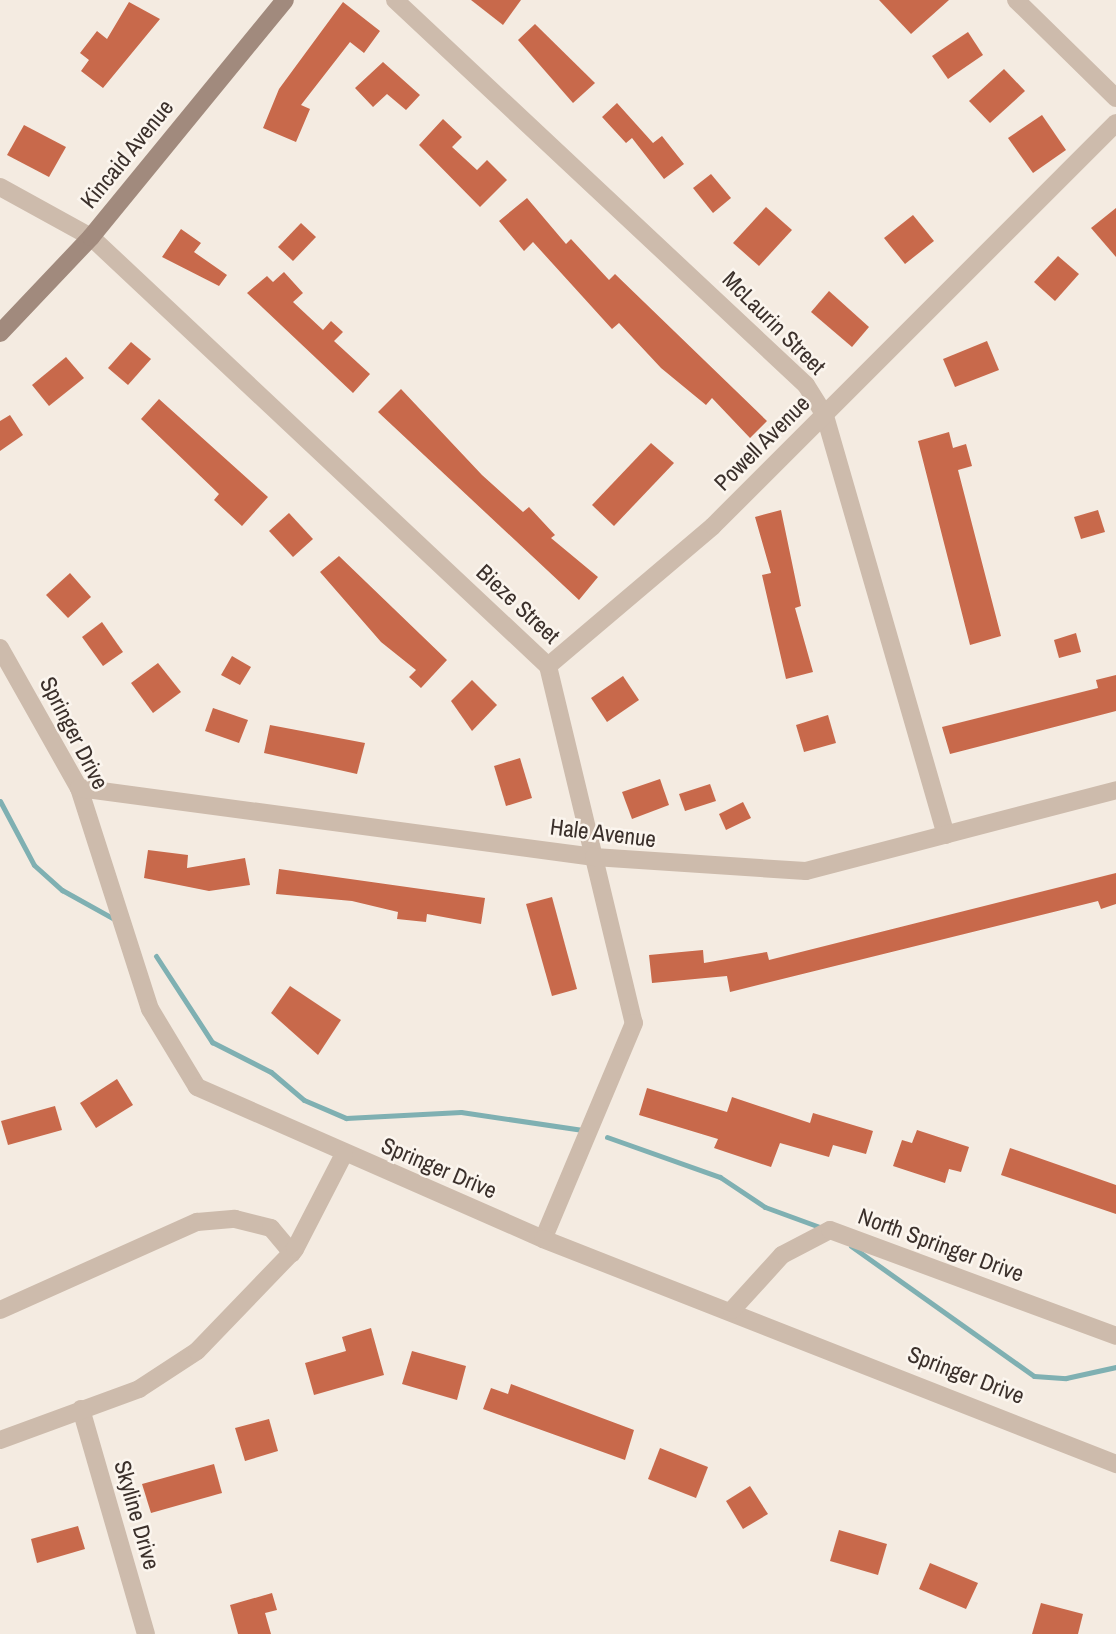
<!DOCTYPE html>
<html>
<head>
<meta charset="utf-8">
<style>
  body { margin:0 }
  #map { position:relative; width:1116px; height:1634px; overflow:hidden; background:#f4ebe1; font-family:"Archivo Narrow",sans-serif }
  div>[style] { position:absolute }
  .stream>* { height:5px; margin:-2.5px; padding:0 2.5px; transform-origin:2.5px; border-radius:2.5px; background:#7fb0b2 }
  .building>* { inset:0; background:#c8694b }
  .street>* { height:18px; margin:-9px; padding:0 9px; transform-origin:9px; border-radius:9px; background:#cdbbac }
  .secondary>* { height:18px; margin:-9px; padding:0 9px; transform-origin:9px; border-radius:9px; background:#a18a7d }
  span { translate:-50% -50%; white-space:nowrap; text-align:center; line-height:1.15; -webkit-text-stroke:5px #fbf5ee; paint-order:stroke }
  .street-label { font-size:23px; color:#3b302b }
</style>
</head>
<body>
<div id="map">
  <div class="stream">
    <div style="left:0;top:801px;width:72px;rotate:62deg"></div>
    <div style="left:34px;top:865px;width:38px;rotate:42deg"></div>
    <div style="left:62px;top:890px;width:62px;rotate:29.1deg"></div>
    <div style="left:156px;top:956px;width:103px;rotate:56.9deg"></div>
    <div style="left:212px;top:1042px;width:66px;rotate:27deg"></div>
    <div style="left:271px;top:1072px;width:43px;rotate:40.3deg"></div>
    <div style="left:304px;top:1100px;width:46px;rotate:23.2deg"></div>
    <div style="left:346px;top:1118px;width:115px;rotate:-3deg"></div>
    <div style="left:461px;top:1112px;width:123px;rotate:8.4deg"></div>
    <div style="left:607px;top:1137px;width:120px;rotate:19.5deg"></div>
    <div style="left:720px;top:1177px;width:54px;rotate:33.7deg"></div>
    <div style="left:765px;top:1207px;width:64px;rotate:20.1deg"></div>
    <div style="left:851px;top:1246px;width:224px;rotate:35.4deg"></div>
    <div style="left:1034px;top:1376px;width:32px;rotate:4deg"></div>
    <div style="left:1066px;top:1378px;width:51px;rotate:-12.4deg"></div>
  </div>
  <div class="building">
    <div style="clip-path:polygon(471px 0,521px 0,503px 25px)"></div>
    <div style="clip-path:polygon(879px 0,949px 0,911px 34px)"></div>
    <div style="clip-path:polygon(129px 2px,160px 19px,103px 88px,81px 71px,89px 60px,80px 53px,97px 31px,107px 39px)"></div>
    <div style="clip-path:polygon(343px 2px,380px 31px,364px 53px,350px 42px,301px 105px,310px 109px,296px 142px,263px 128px,279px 89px)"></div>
    <div style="clip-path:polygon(535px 24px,595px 83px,573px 103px,518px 40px)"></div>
    <div style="clip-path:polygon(968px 32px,983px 55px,948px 79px,932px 56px)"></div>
    <div style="clip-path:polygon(383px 62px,420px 95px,406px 110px,387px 94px,373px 107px,355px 88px)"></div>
    <div style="clip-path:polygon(1004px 69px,1025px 91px,990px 123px,969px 101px)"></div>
    <div style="clip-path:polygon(617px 103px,653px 143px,662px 136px,684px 164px,664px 179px,632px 138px,626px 143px,602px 117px)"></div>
    <div style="clip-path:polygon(1042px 115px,1066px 150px,1033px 173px,1008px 138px)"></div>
    <div style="clip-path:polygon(443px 119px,462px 137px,452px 147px,477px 170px,487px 160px,507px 180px,480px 207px,419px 145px)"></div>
    <div style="clip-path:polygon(24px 125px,66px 147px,49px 177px,7px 155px)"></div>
    <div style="clip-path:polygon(711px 174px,731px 198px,713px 213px,693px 188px)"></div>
    <div style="clip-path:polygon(527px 198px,566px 244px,571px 239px,609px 280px,615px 274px,767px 421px,750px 438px,712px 398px,706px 405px,661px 368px,619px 323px,612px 329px,533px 242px,524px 251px,499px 221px)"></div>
    <div style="clip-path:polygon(766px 207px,792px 230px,759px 266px,733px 243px)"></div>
    <div style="clip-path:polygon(1116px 208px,1116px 257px,1091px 228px)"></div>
    <div style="clip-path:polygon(913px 215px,934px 241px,905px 264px,884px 238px)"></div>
    <div style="clip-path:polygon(301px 223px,316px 237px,293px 261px,278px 247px)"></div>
    <div style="clip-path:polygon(181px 229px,201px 243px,194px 252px,227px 275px,219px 286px,162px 257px)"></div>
    <div style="clip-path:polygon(1058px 256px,1079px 274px,1055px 301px,1034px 282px)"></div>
    <div style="clip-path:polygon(284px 272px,303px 293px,293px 302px,323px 330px,331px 321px,343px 332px,334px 341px,370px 374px,353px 393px,247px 293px,267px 276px,273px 282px)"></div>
    <div style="clip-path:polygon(829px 291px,869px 327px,852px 347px,811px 312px)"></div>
    <div style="clip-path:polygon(987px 341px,999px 370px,955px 387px,943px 359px)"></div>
    <div style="clip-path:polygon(131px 342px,151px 359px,128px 385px,108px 368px)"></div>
    <div style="clip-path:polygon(66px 357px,84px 378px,49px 406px,32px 385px)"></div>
    <div style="clip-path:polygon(401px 389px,482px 475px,523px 512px,529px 507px,555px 535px,551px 538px,598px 577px,579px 600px,378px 412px)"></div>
    <div style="clip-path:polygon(159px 399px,268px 497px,242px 526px,214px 500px,219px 494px,141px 419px)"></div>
    <div style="clip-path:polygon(10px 415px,23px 435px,0 451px,0 421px)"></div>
    <div style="clip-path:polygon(949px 432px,953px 448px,966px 444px,972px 466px,958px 470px,1001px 636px,970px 645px,918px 441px)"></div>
    <div style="clip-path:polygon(651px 443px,674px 463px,614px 526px,592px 505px)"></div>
    <div style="clip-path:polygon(781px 510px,801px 606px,795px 608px,813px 672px,786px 679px,762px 575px,771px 573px,755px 517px)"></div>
    <div style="clip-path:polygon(1098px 510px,1105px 532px,1081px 539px,1074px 517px)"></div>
    <div style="clip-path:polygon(289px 513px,313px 539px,293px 557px,269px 531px)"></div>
    <div style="clip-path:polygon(339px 556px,447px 660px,421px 688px,409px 677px,416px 670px,381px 642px,320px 572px)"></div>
    <div style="clip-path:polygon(70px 573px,91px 597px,68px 618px,46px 595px)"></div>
    <div style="clip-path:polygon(102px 622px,123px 652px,103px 666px,82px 637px)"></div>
    <div style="clip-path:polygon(1076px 633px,1081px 652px,1059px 658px,1054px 640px)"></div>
    <div style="clip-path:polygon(232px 656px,251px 667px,240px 685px,221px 675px)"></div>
    <div style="clip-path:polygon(158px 663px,181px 692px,153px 713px,131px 683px)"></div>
    <div style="clip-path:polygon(1116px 675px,1116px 711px,950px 754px,942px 727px,1098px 688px,1096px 680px)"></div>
    <div style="clip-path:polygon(623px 676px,639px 700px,607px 722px,591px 698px)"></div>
    <div style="clip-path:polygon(472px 680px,497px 705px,472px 731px,451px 701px)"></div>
    <div style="clip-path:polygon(213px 708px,248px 720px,239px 743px,205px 731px)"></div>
    <div style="clip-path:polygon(828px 715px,836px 743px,804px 752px,796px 725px)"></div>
    <div style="clip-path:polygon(270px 725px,365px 743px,357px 774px,264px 753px)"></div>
    <div style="clip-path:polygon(520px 758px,532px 798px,506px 806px,494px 766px)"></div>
    <div style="clip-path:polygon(660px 779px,669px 805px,632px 819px,622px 792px)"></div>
    <div style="clip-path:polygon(710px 784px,716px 801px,685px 811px,679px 794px)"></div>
    <div style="clip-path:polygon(743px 802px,751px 818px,726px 830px,719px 814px)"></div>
    <div style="clip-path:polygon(148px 850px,188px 855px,187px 868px,245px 858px,250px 885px,209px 891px,144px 878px)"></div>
    <div style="clip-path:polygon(279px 869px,485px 898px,481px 924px,427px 914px,426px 922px,397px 919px,398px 912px,352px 901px,276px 894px)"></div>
    <div style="clip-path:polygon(1116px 873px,1116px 904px,1101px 909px,1098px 901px,730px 992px,727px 976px,652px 983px,649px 955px,703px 950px,704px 963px,767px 952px,769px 960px)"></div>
    <div style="clip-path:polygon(552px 897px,577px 989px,552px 996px,526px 904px)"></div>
    <div style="clip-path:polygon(290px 986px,341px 1020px,318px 1055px,271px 1013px)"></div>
    <div style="clip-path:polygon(117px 1079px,133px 1105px,96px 1128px,80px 1103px)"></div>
    <div style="clip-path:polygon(647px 1088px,727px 1112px,732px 1097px,810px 1123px,813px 1113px,873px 1131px,866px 1154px,833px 1145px,829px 1157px,780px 1143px,771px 1167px,714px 1148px,718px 1139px,639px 1115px)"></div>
    <div style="clip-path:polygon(55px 1106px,62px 1130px,8px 1145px,1px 1121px)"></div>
    <div style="clip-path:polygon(917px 1130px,969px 1147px,961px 1172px,949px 1169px,945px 1183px,893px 1166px,902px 1140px,912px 1143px)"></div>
    <div style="clip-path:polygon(1010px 1148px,1116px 1185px,1116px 1214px,1001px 1175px)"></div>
    <div style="clip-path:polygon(371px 1328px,384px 1375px,314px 1395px,305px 1363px,346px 1351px,342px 1337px)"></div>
    <div style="clip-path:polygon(412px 1351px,466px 1366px,457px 1400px,402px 1384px)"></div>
    <div style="clip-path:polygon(511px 1384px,634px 1430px,625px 1460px,483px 1409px,491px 1388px,508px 1394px)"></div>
    <div style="clip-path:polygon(269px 1419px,278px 1451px,245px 1461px,235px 1428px)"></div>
    <div style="clip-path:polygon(660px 1448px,708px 1467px,696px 1498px,648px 1479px)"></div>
    <div style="clip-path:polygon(214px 1464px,222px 1493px,151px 1513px,142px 1484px)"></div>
    <div style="clip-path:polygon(750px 1486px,768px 1514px,743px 1529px,726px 1501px)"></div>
    <div style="clip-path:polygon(78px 1526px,85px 1549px,37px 1563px,31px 1539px)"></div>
    <div style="clip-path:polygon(839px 1530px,887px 1544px,878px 1575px,830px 1561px)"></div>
    <div style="clip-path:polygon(930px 1563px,978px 1583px,966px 1609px,919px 1589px)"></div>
    <div style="clip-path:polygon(272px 1593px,277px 1610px,265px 1613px,271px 1634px,238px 1634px,230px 1605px)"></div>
    <div style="clip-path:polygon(1041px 1603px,1083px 1614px,1078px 1634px,1032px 1634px)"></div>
  </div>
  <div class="street">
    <div style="left:395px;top:0;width:563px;rotate:43.13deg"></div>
    <div style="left:806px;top:385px;width:36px;rotate:58deg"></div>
    <div style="left:825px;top:416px;width:436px;rotate:73.9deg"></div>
    <div style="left:1016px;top:0;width:140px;rotate:44.4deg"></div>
    <div style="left:0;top:187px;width:104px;rotate:28.8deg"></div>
    <div style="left:91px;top:237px;width:627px;rotate:43.19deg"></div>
    <div style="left:548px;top:666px;width:367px;rotate:76.5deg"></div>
    <div style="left:634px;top:1023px;width:234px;rotate:112.8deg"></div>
    <div style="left:0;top:648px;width:161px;rotate:60.6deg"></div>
    <div style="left:79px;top:788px;width:232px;rotate:72.2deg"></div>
    <div style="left:150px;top:1009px;width:91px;rotate:58.9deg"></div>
    <div style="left:197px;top:1087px;width:378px;rotate:23.7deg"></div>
    <div style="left:543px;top:1239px;width:616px;rotate:21.44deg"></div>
    <div style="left:548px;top:666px;width:216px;rotate:-40.3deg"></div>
    <div style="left:713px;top:526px;width:570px;rotate:-45deg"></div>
    <div style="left:79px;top:788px;width:520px;rotate:7.63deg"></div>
    <div style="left:594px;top:857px;width:212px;rotate:3.8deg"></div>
    <div style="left:806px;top:871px;width:320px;rotate:-14.6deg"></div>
    <div style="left:0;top:1310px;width:216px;rotate:-24.1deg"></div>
    <div style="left:197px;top:1222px;width:38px;rotate:-5deg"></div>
    <div style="left:235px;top:1219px;width:37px;rotate:14deg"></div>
    <div style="left:271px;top:1228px;width:33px;rotate:50deg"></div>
    <div style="left:732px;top:1310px;width:74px;rotate:-47.7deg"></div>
    <div style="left:782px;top:1255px;width:54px;rotate:-27.5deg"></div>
    <div style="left:830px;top:1230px;width:305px;rotate:20.3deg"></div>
    <div style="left:81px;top:1409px;width:234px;rotate:73.9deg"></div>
    <div style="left:0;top:1440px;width:148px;rotate:-20.1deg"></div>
    <div style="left:139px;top:1389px;width:69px;rotate:-33.2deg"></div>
    <div style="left:197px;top:1351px;width:141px;rotate:-46.1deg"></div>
    <div style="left:295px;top:1249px;width:107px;rotate:-62.7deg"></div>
  </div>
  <div class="secondary">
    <div style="left:0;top:333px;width:132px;rotate:-46.5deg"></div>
    <div style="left:91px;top:237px;width:306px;rotate:-50.7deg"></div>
  </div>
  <div class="street-label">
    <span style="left:127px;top:154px;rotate:-51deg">Kincaid Avenue</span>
    <span style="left:774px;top:323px;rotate:45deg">McLaurin Street</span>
    <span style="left:762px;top:443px;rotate:-45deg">Powell Avenue</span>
    <span style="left:518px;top:604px;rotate:43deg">Bieze Street</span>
    <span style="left:74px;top:733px;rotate:63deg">Springer Drive</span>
    <span style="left:603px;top:833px;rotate:7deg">Hale Avenue</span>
    <span style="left:439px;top:1168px;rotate:23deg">Springer Drive</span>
    <span style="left:941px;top:1245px;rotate:20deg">North Springer Drive</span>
    <span style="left:966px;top:1375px;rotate:21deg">Springer Drive</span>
    <span style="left:137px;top:1515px;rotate:74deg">Skyline Drive</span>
  </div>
</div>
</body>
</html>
